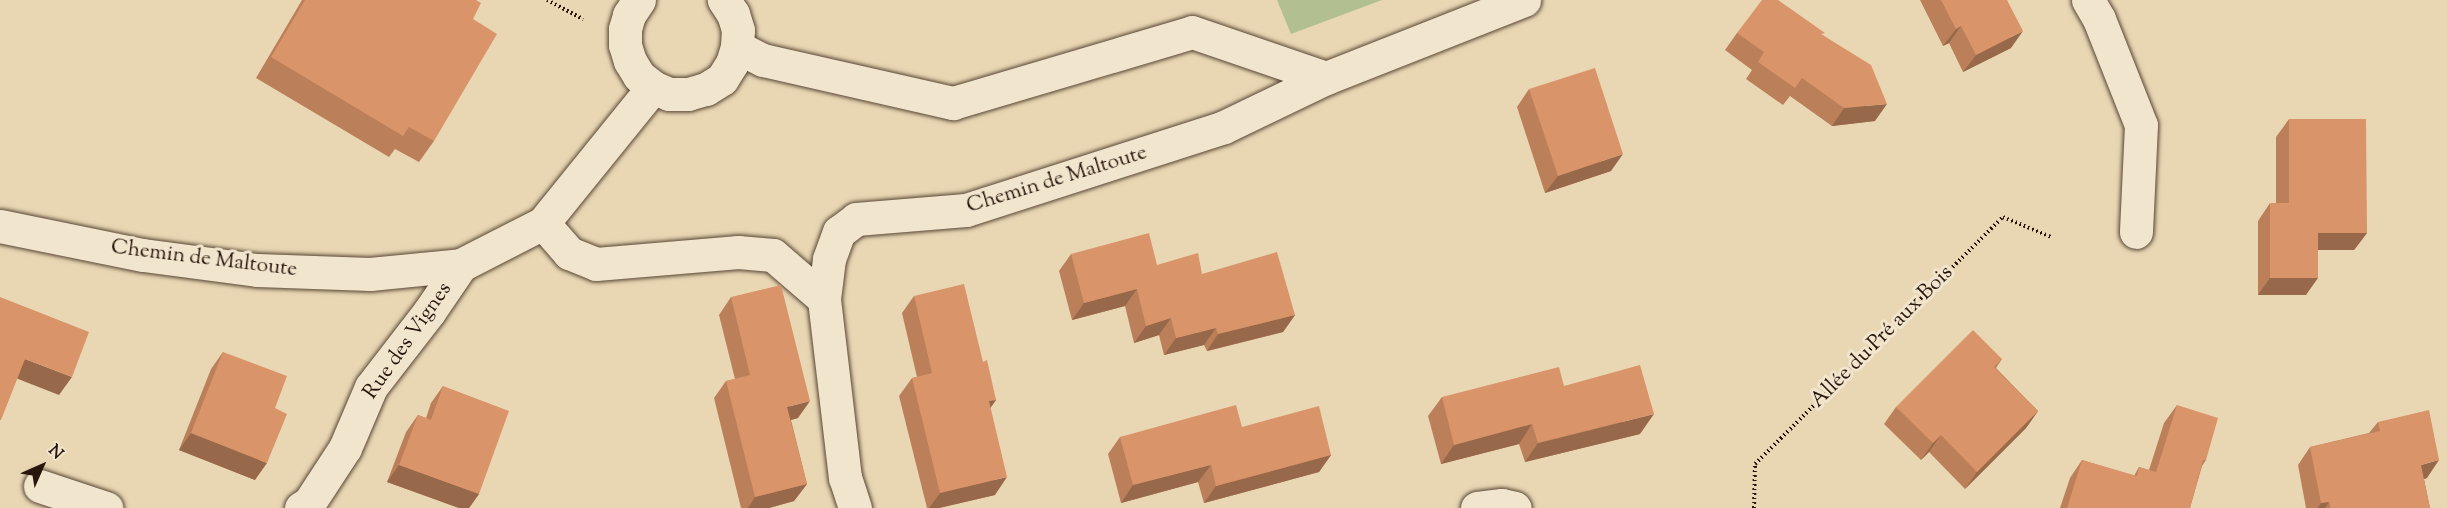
<!DOCTYPE html>
<html>
<head>
<meta charset="utf-8">
<style>
  body { margin:0 }
  #map { position:relative; width:2447px; height:508px; overflow:hidden; background:#e9d7b4; font-family:"Sorts Mill Goudy",serif }
  div>[style] { position:absolute }
  .green>* { inset:0; background:#b1bf91 }
  .path>* { height:4px; margin-top:-2px; transform-origin:0; background:repeating-linear-gradient(90deg,#28150b 0 1.5px,transparent 0 4.5px) }
  .roads { filter:drop-shadow(0 0 2px #584635) drop-shadow(0 0 2px #584635) }
  .minor>* { height:33px; margin:-16.5px; padding:0 16.5px; transform-origin:16.5px; border-radius:16.5px; background:#f1e5ce }
  .wall>* { inset:0; background:#bb7f5a }
  .shaded-wall>* { inset:0; background:#98684a }
  .building>* { inset:0; background:#d99469 }
  span { translate:-50% -50%; white-space:nowrap; text-align:center; line-height:1.15; -webkit-text-stroke:6px #f1e5ce; paint-order:stroke }
  .street-label { font-size:21px; color:#28150b }
  .north { position:absolute; left:12px; top:436px; width:60px; height:60px; -webkit-text-stroke:4px #f1e5ce; paint-order:stroke; rotate:45deg; font-size:16px; font-weight:700; line-height:24px; text-align:center; color:#28150b }
  .north::after { content:''; display:block; margin:auto; width:21px; height:27px; background:#28150b; clip-path:polygon(50% 0,100% 100%,50% 72%,0 100%) }
</style>
</head>
<body>
<div id="map">
  <div class="green">
    <div style="clip-path:polygon(1277px 0,1382px 0,1291px 34px)"></div>
  </div>
  <div class="path">
    <div style="left:547px;top:0;width:41px;rotate:27.8deg"></div>
    <div style="left:1754px;top:508px;width:44px;rotate:-88.7deg"></div>
    <div style="left:1755px;top:464px;width:350px;rotate:-44.9deg"></div>
    <div style="left:2003px;top:217px;width:52px;rotate:22.6deg"></div>
  </div>
  <div class="roads">
    <div class="minor">
      <div style="left:639px;top:0;width:18px;rotate:124deg"></div>
      <div style="left:629px;top:15px;width:15px;rotate:106deg"></div>
      <div style="left:625px;top:29px;width:16px;rotate:90deg"></div>
      <div style="left:625px;top:45px;width:17px;rotate:73deg"></div>
      <div style="left:630px;top:61px;width:17px;rotate:59deg"></div>
      <div style="left:639px;top:76px;width:18px;rotate:38deg"></div>
      <div style="left:653px;top:87px;width:17px;rotate:24deg"></div>
      <div style="left:669px;top:94px;width:19px"></div>
      <div style="left:688px;top:94px;width:19px;rotate:-16deg"></div>
      <div style="left:706px;top:89px;width:19px;rotate:-32deg"></div>
      <div style="left:722px;top:79px;width:19px;rotate:-58deg"></div>
      <div style="left:732px;top:63px;width:17px;rotate:-73deg"></div>
      <div style="left:737px;top:47px;width:17px;rotate:-87deg"></div>
      <div style="left:738px;top:30px;width:17px;rotate:-107deg"></div>
      <div style="left:733px;top:14px;width:17px;rotate:-123deg"></div>
      <div style="left:2088px;top:0;width:22px;rotate:60deg"></div>
      <div style="left:2099px;top:19px;width:114px;rotate:68.4deg"></div>
      <div style="left:2141px;top:125px;width:107px;rotate:92.7deg"></div>
      <div style="left:737px;top:47px;width:29px;rotate:27deg"></div>
      <div style="left:763px;top:60px;width:195px;rotate:12.8deg"></div>
      <div style="left:953px;top:103px;width:249px;rotate:-16.5deg"></div>
      <div style="left:1192px;top:32px;width:142px;rotate:18.9deg"></div>
      <div style="left:543px;top:223px;width:40px;rotate:49deg"></div>
      <div style="left:569px;top:253px;width:29px;rotate:22deg"></div>
      <div style="left:596px;top:264px;width:143px;rotate:-4.8deg"></div>
      <div style="left:738px;top:252px;width:35px;rotate:5deg"></div>
      <div style="left:773px;top:255px;width:67px;rotate:40.8deg"></div>
      <div style="left:0;top:226px;width:146px;rotate:11.5deg"></div>
      <div style="left:143px;top:255px;width:115px;rotate:7.5deg"></div>
      <div style="left:257px;top:270px;width:113px;rotate:2deg"></div>
      <div style="left:370px;top:274px;width:91px;rotate:-5.6deg"></div>
      <div style="left:461px;top:265px;width:92px;rotate:-27.1deg"></div>
      <div style="left:543px;top:223px;width:175px;rotate:-51deg"></div>
      <div style="left:40px;top:486px;width:70px;rotate:18.4deg"></div>
      <div style="left:301px;top:508px;width:9px;rotate:-32deg"></div>
      <div style="left:309px;top:503px;width:66px;rotate:-56.8deg"></div>
      <div style="left:345px;top:448px;width:66px;rotate:-66.9deg"></div>
      <div style="left:371px;top:387px;width:95px;rotate:-52.3deg"></div>
      <div style="left:429px;top:312px;width:57px;rotate:-55.8deg"></div>
      <div style="left:855px;top:508px;width:32px;rotate:-108deg"></div>
      <div style="left:845px;top:478px;width:180px;rotate:-96.7deg"></div>
      <div style="left:824px;top:299px;width:40px;rotate:-82.9deg"></div>
      <div style="left:829px;top:259px;width:29px;rotate:-70deg"></div>
      <div style="left:839px;top:232px;width:21px;rotate:-37deg"></div>
      <div style="left:856px;top:219px;width:110px;rotate:-4.7deg"></div>
      <div style="left:966px;top:210px;width:271px;rotate:-17.8deg"></div>
      <div style="left:1224px;top:127px;width:113px;rotate:-25.7deg"></div>
      <div style="left:1326px;top:78px;width:213px;rotate:-21.5deg"></div>
      <div style="left:1477px;top:508px;width:25px;rotate:-7deg"></div>
      <div style="left:1502px;top:505px;width:13px;rotate:13deg"></div>
    </div>
  </div>
  <div class="wall">
    <div style="clip-path:polygon(302px 0,476px 0,473px 19px,434px 141px,419px 162px,395px 149px,389px 157px,256px 78px)"></div>
    <div style="clip-path:polygon(1920px 0,2007px 0,2011px 48px,1963px 72px,1949px 43px,1943px 46px)"></div>
    <div style="clip-path:polygon(1737px 33px,1823px 35px,1875px 121px,1832px 126px,1790px 96px,1783px 105px,1746px 79px,1752px 70px,1725px 50px)"></div>
    <div style="clip-path:polygon(1529px 89px,1611px 171px,1545px 193px,1517px 107px)"></div>
    <div style="clip-path:polygon(2289px 119px,2367px 233px,2354px 250px,2318px 250px,2306px 295px,2258px 295px,2258px 221px,2270px 203px,2276px 203px,2276px 137px)"></div>
    <div style="clip-path:polygon(1071px 254px,1157px 265px,1202px 274px,1295px 315px,1283px 332px,1207px 351px,1204px 345px,1164px 355px,1159px 335px,1134px 343px,1125px 306px,1072px 320px,1059px 271px)"></div>
    <div style="clip-path:polygon(914px 296px,983px 362px,996px 400px,990px 408px,995px 495px,939px 508px,927px 508px,899px 396px,912px 378px,917px 377px,902px 313px)"></div>
    <div style="clip-path:polygon(731px 297px,798px 418px,791px 420px,807px 484px,794px 501px,769px 508px,741px 508px,714px 398px,726px 381px,735px 379px,719px 315px)"></div>
    <div style="clip-path:polygon(223px 352px,275px 408px,255px 480px,179px 450px,211px 369px)"></div>
    <div style="clip-path:polygon(2002px 359px,1996px 368px,2038px 411px,2026px 428px,1965px 489px,1929px 452px,1921px 460px,1884px 424px,1896px 407px)"></div>
    <div style="clip-path:polygon(443px 386px,479px 494px,469px 508px,459px 508px,387px 482px,406px 432px,418px 415px,426px 418px,431px 403px)"></div>
    <div style="clip-path:polygon(1564px 386px,1640px 434px,1525px 462px,1519px 444px,1441px 464px,1428px 416px,1442px 397px)"></div>
    <div style="clip-path:polygon(2177px 405px,2206px 460px,2202px 466px,2190px 508px,2060px 508px,2070px 478px,2082px 460px,2134px 476px,2139px 467px,2149px 470px,2164px 423px)"></div>
    <div style="clip-path:polygon(2378px 422px,2427px 478px,2424px 479px,2430px 508px,2306px 508px,2298px 465px,2310px 447px,2369px 433px)"></div>
    <div style="clip-path:polygon(1242px 427px,1331px 455px,1319px 472px,1204px 503px,1198px 482px,1121px 503px,1108px 454px,1120px 437px)"></div>
  </div>
  <div class="shaded-wall">
    <div style="clip-path:polygon(1961px 26px,1949px 43px,1943px 46px,1956px 29px)"></div>
    <div style="clip-path:polygon(2023px 31px,2011px 48px,1963px 72px,1976px 55px)"></div>
    <div style="clip-path:polygon(1887px 104px,1875px 121px,1832px 126px,1844px 108px)"></div>
    <div style="clip-path:polygon(1623px 154px,1611px 171px,1545px 193px,1558px 176px)"></div>
    <div style="clip-path:polygon(2318px 233px,2367px 233px,2354px 250px,2306px 250px)"></div>
    <div style="clip-path:polygon(2270px 278px,2318px 278px,2306px 295px,2258px 295px)"></div>
    <div style="clip-path:polygon(1137px 289px,1125px 306px,1072px 320px,1084px 303px)"></div>
    <div style="clip-path:polygon(1295px 315px,1283px 332px,1207px 351px,1218px 334px)"></div>
    <div style="clip-path:polygon(1171px 318px,1159px 335px,1134px 343px,1146px 326px)"></div>
    <div style="clip-path:polygon(1216px 328px,1204px 345px,1164px 355px,1176px 338px)"></div>
    <div style="clip-path:polygon(25px 359px,72px 377px,59px 395px,13px 377px)"></div>
    <div style="clip-path:polygon(996px 400px,984px 417px,989px 401px)"></div>
    <div style="clip-path:polygon(810px 401px,798px 418px,775px 424px,787px 407px)"></div>
    <div style="clip-path:polygon(2038px 411px,2026px 428px,1965px 489px,1977px 472px)"></div>
    <div style="clip-path:polygon(1654px 414px,1640px 434px,1525px 462px,1538px 443px)"></div>
    <div style="clip-path:polygon(1532px 424px,1519px 444px,1441px 464px,1454px 445px)"></div>
    <div style="clip-path:polygon(191px 433px,267px 463px,255px 480px,179px 450px)"></div>
    <div style="clip-path:polygon(1941px 435px,1929px 452px,1921px 460px,1933px 443px)"></div>
    <div style="clip-path:polygon(1331px 455px,1319px 472px,1204px 503px,1216px 486px)"></div>
    <div style="clip-path:polygon(2439px 460px,2427px 478px,2409px 483px,2421px 465px)"></div>
    <div style="clip-path:polygon(399px 465px,479px 494px,469px 508px,459px 508px,387px 482px)"></div>
    <div style="clip-path:polygon(1211px 465px,1198px 482px,1121px 503px,1133px 485px)"></div>
    <div style="clip-path:polygon(1007px 477px,995px 495px,939px 508px,929px 508px,940px 493px)"></div>
    <div style="clip-path:polygon(807px 484px,794px 501px,769px 508px,748px 508px,755px 497px)"></div>
    <div style="clip-path:polygon(2329px 502px,2325px 508px,2318px 508px,2321px 503px)"></div>
  </div>
  <div class="building">
    <div style="clip-path:polygon(305px 0,476px 0,481px 3px,473px 19px,497px 34px,434px 141px,409px 127px,403px 136px,271px 57px)"></div>
    <div style="clip-path:polygon(1762px 0,1778px 0,1825px 33px,1821px 34px,1871px 65px,1887px 104px,1844px 108px,1802px 78px,1795px 88px,1758px 62px,1764px 52px,1737px 33px)"></div>
    <div style="clip-path:polygon(1941px 0,2007px 0,2023px 31px,1976px 55px,1961px 26px,1956px 29px)"></div>
    <div style="clip-path:polygon(1595px 68px,1623px 154px,1558px 176px,1529px 89px)"></div>
    <div style="clip-path:polygon(2289px 119px,2366px 119px,2367px 233px,2318px 233px,2318px 278px,2270px 278px,2270px 203px,2289px 203px)"></div>
    <div style="clip-path:polygon(1149px 233px,1157px 265px,1198px 253px,1202px 274px,1277px 252px,1295px 315px,1218px 334px,1216px 328px,1176px 338px,1171px 318px,1146px 326px,1137px 289px,1084px 303px,1071px 254px)"></div>
    <div style="clip-path:polygon(964px 284px,983px 362px,987px 360px,996px 400px,989px 401px,1007px 477px,940px 493px,912px 378px,932px 373px,914px 296px)"></div>
    <div style="clip-path:polygon(781px 285px,810px 401px,787px 407px,807px 484px,755px 497px,726px 381px,750px 375px,731px 297px)"></div>
    <div style="clip-path:polygon(0 297px,89px 332px,72px 377px,25px 359px,1px 420px,0 420px)"></div>
    <div style="clip-path:polygon(1973px 330px,2002px 359px,1994px 367px,2038px 411px,1977px 472px,1941px 435px,1933px 443px,1896px 407px)"></div>
    <div style="clip-path:polygon(223px 352px,287px 376px,275px 408px,287px 414px,267px 463px,191px 433px)"></div>
    <div style="clip-path:polygon(1640px 365px,1654px 414px,1538px 443px,1532px 424px,1454px 445px,1442px 397px,1559px 367px,1564px 386px)"></div>
    <div style="clip-path:polygon(443px 386px,509px 411px,479px 494px,399px 465px,418px 415px,431px 420px)"></div>
    <div style="clip-path:polygon(1236px 405px,1242px 427px,1319px 406px,1331px 455px,1216px 486px,1211px 465px,1133px 485px,1120px 437px)"></div>
    <div style="clip-path:polygon(2177px 405px,2218px 418px,2206px 460px,2203px 460px,2190px 508px,2067px 508px,2082px 460px,2137px 476px,2139px 467px,2156px 472px)"></div>
    <div style="clip-path:polygon(2429px 410px,2439px 460px,2421px 465px,2430px 508px,2331px 508px,2329px 502px,2321px 503px,2310px 447px,2380px 431px,2378px 422px)"></div>
  </div>
  <div class="street-label">
    <span style="left:1057px;top:180px;rotate:-17deg">Chemin de Maltoute</span>
    <span style="left:204px;top:259px;rotate:7deg">Chemin de Maltoute</span>
    <span style="left:1882px;top:337px;rotate:-45deg">Allée du Pré aux Bois</span>
    <span style="left:408px;top:341px;rotate:-55deg">Rue des Vignes</span>
  </div>
  <div class="north">N</div>
</div>
</body>
</html>
